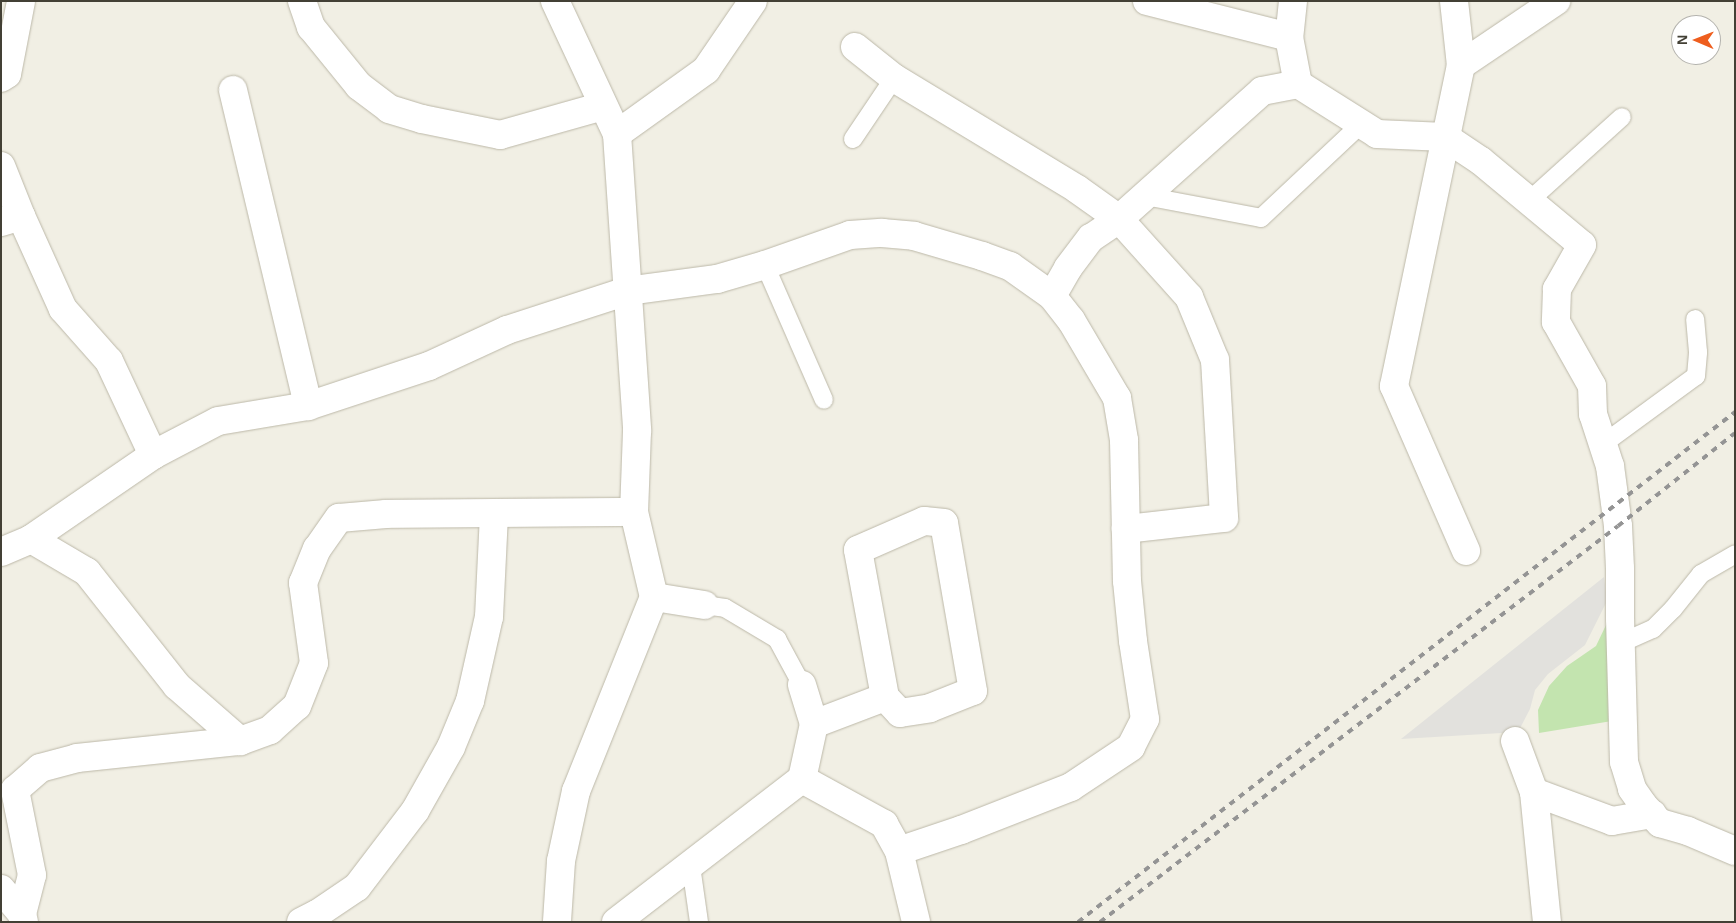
<!DOCTYPE html>
<html>
<head>
<meta charset="utf-8">
<style>
  body { margin:0 }
  #map { position:relative; width:1736px; height:923px; overflow:hidden; background:#f1efe4; font-family:Arial,sans-serif }
  div>[style] { position:absolute }
  .green>* { inset:0; background:#c3e4af }
  .parking>* { inset:0; background:#e2e1dd }
  .roads { filter:drop-shadow(0 0 1px #bcb8a8) drop-shadow(0 0 1px #bcb8a8) }
  .service>* { height:18px; margin:-9px; padding:0 9px; transform-origin:9px; border-radius:9px; background:#fff }
  .minor>* { height:28px; margin:-14px; padding:0 14px; transform-origin:14px; border-radius:14px; background:#fff }
  .rail>* { height:4px; margin-top:-2px; transform-origin:0; background:repeating-linear-gradient(90deg,#949494 0 6px,transparent 0 12px) }
  span { translate:-50% -50%; white-space:nowrap; text-align:center; line-height:1.15; -webkit-text-stroke:5px #fff; paint-order:stroke }
  .frame { position:absolute; inset:0; border:2px solid #434035; pointer-events:none }
  .north { position:absolute; left:1671px; top:15px; width:50px; height:50px; box-sizing:border-box; background:#fff; border:1px solid #b4b3ae; border-radius:50%; rotate:271deg; font-size:14px; font-weight:700; line-height:20px; text-align:center; color:#434035 }
  .north::after { content:''; display:block; margin:auto; width:18px; height:22px; background:#ee5e1e; clip-path:polygon(50% 0,100% 100%,50% 72%,0 100%) }
</style>
</head>
<body>
<div id="map">
  <div class="green">
    <div style="clip-path:polygon(1616px 604px,1618px 720px,1539px 733px,1538px 710px,1549px 686px,1567px 666px,1596px 646px)"></div>
  </div>
  <div class="parking">
    <div style="clip-path:polygon(1604px 577px,1607px 601px,1585px 645px,1548px 674px,1535px 690px,1530px 709px,1518px 732px,1401px 739px)"></div>
  </div>
  <div class="roads">
    <div class="service">
      <div style="left:853px;top:139px;width:73px;rotate:-56.1deg"></div>
      <div style="left:1145px;top:196px;width:118px;rotate:10.7deg"></div>
      <div style="left:1261px;top:218px;width:137px;rotate:-43.2deg"></div>
      <div style="left:1529px;top:201px;width:125px;rotate:-42.1deg"></div>
      <div style="left:765px;top:265px;width:147px;rotate:66.4deg"></div>
      <div style="left:1603px;top:444px;width:115px;rotate:-36.2deg"></div>
      <div style="left:1696px;top:376px;width:24px;rotate:-85deg"></div>
      <div style="left:1698px;top:352px;width:33px;rotate:-95deg"></div>
      <div style="left:704px;top:605px;width:21px;rotate:8deg"></div>
      <div style="left:725px;top:608px;width:61px;rotate:30.8deg"></div>
      <div style="left:777px;top:639px;width:52px;rotate:61.5deg"></div>
      <div style="left:1621px;top:643px;width:35px;rotate:-24deg"></div>
      <div style="left:1653px;top:629px;width:28px;rotate:-45deg"></div>
      <div style="left:1673px;top:609px;width:45px;rotate:-51.3deg"></div>
      <div style="left:1701px;top:574px;width:39px;rotate:-30deg"></div>
      <div style="left:691px;top:866px;width:57px;rotate:81.9deg"></div>
    </div>
    <div class="minor">
      <div style="left:302px;top:1px;width:28px;rotate:71deg"></div>
      <div style="left:311px;top:27px;width:76px;rotate:50.9deg"></div>
      <div style="left:359px;top:86px;width:38px;rotate:37deg"></div>
      <div style="left:389px;top:109px;width:34px;rotate:17deg"></div>
      <div style="left:422px;top:119px;width:80px;rotate:11.6deg"></div>
      <div style="left:500px;top:135px;width:107px;rotate:-15.7deg"></div>
      <div style="left:555px;top:1px;width:147px;rotate:65deg"></div>
      <div style="left:617px;top:134px;width:298px;rotate:86.1deg"></div>
      <div style="left:637px;top:431px;width:81px;rotate:92.1deg"></div>
      <div style="left:634px;top:512px;width:87px;rotate:76.8deg"></div>
      <div style="left:654px;top:597px;width:209px;rotate:111.9deg"></div>
      <div style="left:576px;top:791px;width:72px;rotate:102.1deg"></div>
      <div style="left:561px;top:861px;width:61px;rotate:93.8deg"></div>
      <div style="left:1147px;top:1px;width:146px;rotate:14.2deg"></div>
      <div style="left:1293px;top:1px;width:36px;rotate:96deg"></div>
      <div style="left:1289px;top:37px;width:48px;rotate:79.2deg"></div>
      <div style="left:1454px;top:1px;width:64px;rotate:83.8deg"></div>
      <div style="left:1461px;top:65px;width:328px;rotate:101.8deg"></div>
      <div style="left:1394px;top:386px;width:180px;rotate:66.4deg"></div>
      <div style="left:855px;top:47px;width:50px;rotate:38.5deg"></div>
      <div style="left:894px;top:78px;width:214px;rotate:31.2deg"></div>
      <div style="left:1077px;top:189px;width:52px;rotate:35.5deg"></div>
      <div style="left:1119px;top:219px;width:105px;rotate:48.1deg"></div>
      <div style="left:1189px;top:297px;width:68px;rotate:67.6deg"></div>
      <div style="left:1215px;top:360px;width:158px;rotate:86.7deg"></div>
      <div style="left:1224px;top:518px;width:99px;rotate:173.6deg"></div>
      <div style="left:1461px;top:65px;width:115px;rotate:-34deg"></div>
      <div style="left:1px;top:78px;width:7px;rotate:-34deg"></div>
      <div style="left:7px;top:74px;width:74px;rotate:-79.1deg"></div>
      <div style="left:233px;top:90px;width:325px;rotate:76.6deg"></div>
      <div style="left:617px;top:134px;width:110px;rotate:-35.7deg"></div>
      <div style="left:706px;top:70px;width:83px;rotate:-55.7deg"></div>
      <div style="left:1px;top:166px;width:54px;rotate:68.2deg"></div>
      <div style="left:21px;top:216px;width:21px;rotate:163deg"></div>
      <div style="left:21px;top:216px;width:102px;rotate:65.7deg"></div>
      <div style="left:63px;top:309px;width:69px;rotate:48.5deg"></div>
      <div style="left:109px;top:361px;width:104px;rotate:64.9deg"></div>
      <div style="left:1052px;top:296px;width:32px;rotate:-60deg"></div>
      <div style="left:1068px;top:268px;width:38px;rotate:-53deg"></div>
      <div style="left:1091px;top:238px;width:34px;rotate:-34deg"></div>
      <div style="left:1119px;top:219px;width:192px;rotate:-41.8deg"></div>
      <div style="left:1262px;top:91px;width:37px;rotate:-11deg"></div>
      <div style="left:1298px;top:84px;width:93px;rotate:32.3deg"></div>
      <div style="left:1377px;top:134px;width:68px;rotate:2.5deg"></div>
      <div style="left:1445px;top:137px;width:43px;rotate:33.7deg"></div>
      <div style="left:1481px;top:161px;width:131px;rotate:39.7deg"></div>
      <div style="left:1582px;top:245px;width:51px;rotate:119.6deg"></div>
      <div style="left:1557px;top:289px;width:33px;rotate:92deg"></div>
      <div style="left:1556px;top:322px;width:73px;rotate:60.6deg"></div>
      <div style="left:1592px;top:386px;width:28px;rotate:88deg"></div>
      <div style="left:1593px;top:414px;width:55px;rotate:71.9deg"></div>
      <div style="left:1610px;top:466px;width:61px;rotate:82.4deg"></div>
      <div style="left:1618px;top:526px;width:43px;rotate:87.3deg"></div>
      <div style="left:1620px;top:569px;width:49px;rotate:90deg"></div>
      <div style="left:1620px;top:618px;width:144px;rotate:88.4deg"></div>
      <div style="left:1624px;top:762px;width:28px;rotate:73deg"></div>
      <div style="left:1632px;top:789px;width:19px;rotate:55deg"></div>
      <div style="left:1643px;top:805px;width:25px;rotate:47deg"></div>
      <div style="left:1660px;top:823px;width:29px;rotate:16deg"></div>
      <div style="left:1688px;top:831px;width:51px;rotate:23.1deg"></div>
      <div style="left:31px;top:539px;width:65px;rotate:30.5deg"></div>
      <div style="left:87px;top:572px;width:145px;rotate:51.7deg"></div>
      <div style="left:177px;top:686px;width:84px;rotate:41.1deg"></div>
      <div style="left:1px;top:552px;width:33px;rotate:-23deg"></div>
      <div style="left:31px;top:539px;width:148px;rotate:-34.5deg"></div>
      <div style="left:153px;top:455px;width:73px;rotate:-27.6deg"></div>
      <div style="left:218px;top:421px;width:91px;rotate:-9.5deg"></div>
      <div style="left:308px;top:406px;width:127px;rotate:-18.3deg"></div>
      <div style="left:429px;top:366px;width:86px;rotate:-24.8deg"></div>
      <div style="left:507px;top:330px;width:126px;rotate:-18deg"></div>
      <div style="left:627px;top:291px;width:91px;rotate:-7.6deg"></div>
      <div style="left:717px;top:279px;width:50px;rotate:-16.3deg"></div>
      <div style="left:765px;top:265px;width:90px;rotate:-19.4deg"></div>
      <div style="left:850px;top:235px;width:32px;rotate:-4deg"></div>
      <div style="left:882px;top:233px;width:32px;rotate:5deg"></div>
      <div style="left:914px;top:236px;width:71px;rotate:16.4deg"></div>
      <div style="left:982px;top:256px;width:30px;rotate:20deg"></div>
      <div style="left:1010px;top:266px;width:52px;rotate:35.5deg"></div>
      <div style="left:1052px;top:296px;width:31px;rotate:52deg"></div>
      <div style="left:1071px;top:320px;width:91px;rotate:59.5deg"></div>
      <div style="left:1117px;top:398px;width:43px;rotate:80.5deg"></div>
      <div style="left:1124px;top:440px;width:141px;rotate:88.8deg"></div>
      <div style="left:1127px;top:581px;width:60px;rotate:84.3deg"></div>
      <div style="left:1133px;top:641px;width:79px;rotate:81.3deg"></div>
      <div style="left:1145px;top:719px;width:31px;rotate:117deg"></div>
      <div style="left:1131px;top:747px;width:72px;rotate:146.3deg"></div>
      <div style="left:1071px;top:787px;width:118px;rotate:158.6deg"></div>
      <div style="left:961px;top:830px;width:65px;rotate:161.3deg"></div>
      <div style="left:654px;top:597px;width:51px;rotate:9.1deg"></div>
      <div style="left:814px;top:724px;width:76px;rotate:-20.8deg"></div>
      <div style="left:885px;top:697px;width:22px;rotate:47deg"></div>
      <div style="left:900px;top:713px;width:30px;rotate:-9deg"></div>
      <div style="left:930px;top:708px;width:46px;rotate:-21.6deg"></div>
      <div style="left:973px;top:691px;width:170px;rotate:-99.8deg"></div>
      <div style="left:944px;top:523px;width:20px;rotate:-174deg"></div>
      <div style="left:924px;top:521px;width:72px;rotate:156.3deg"></div>
      <div style="left:858px;top:550px;width:149px;rotate:79.6deg"></div>
      <div style="left:1515px;top:741px;width:54px;rotate:69.6deg"></div>
      <div style="left:1534px;top:792px;width:83px;rotate:20.4deg"></div>
      <div style="left:1612px;top:821px;width:41px;rotate:-9.9deg"></div>
      <div style="left:802px;top:779px;width:94px;rotate:28.8deg"></div>
      <div style="left:884px;top:824px;width:31px;rotate:61deg"></div>
      <div style="left:899px;top:851px;width:73px;rotate:76.5deg"></div>
      <div style="left:1534px;top:792px;width:131px;rotate:84.3deg"></div>
      <div style="left:1px;top:889px;width:33px;rotate:50deg"></div>
      <div style="left:22px;top:914px;width:8px;rotate:76deg"></div>
      <div style="left:22px;top:914px;width:40px;rotate:-75.6deg"></div>
      <div style="left:32px;top:875px;width:87px;rotate:-101.3deg"></div>
      <div style="left:15px;top:790px;width:33px;rotate:-41deg"></div>
      <div style="left:40px;top:768px;width:38px;rotate:-15deg"></div>
      <div style="left:77px;top:758px;width:164px;rotate:-6deg"></div>
      <div style="left:240px;top:741px;width:32px;rotate:-20deg"></div>
      <div style="left:270px;top:730px;width:36px;rotate:-42deg"></div>
      <div style="left:297px;top:706px;width:46px;rotate:-68.4deg"></div>
      <div style="left:314px;top:663px;width:81px;rotate:-97.8deg"></div>
      <div style="left:303px;top:583px;width:37px;rotate:-68deg"></div>
      <div style="left:317px;top:549px;width:38px;rotate:-55deg"></div>
      <div style="left:339px;top:518px;width:47px;rotate:-4.9deg"></div>
      <div style="left:386px;top:514px;width:248px;rotate:-0.5deg"></div>
      <div style="left:301px;top:922px;width:18px;rotate:-27deg"></div>
      <div style="left:317px;top:914px;width:48px;rotate:-34deg"></div>
      <div style="left:357px;top:887px;width:96px;rotate:-52.7deg"></div>
      <div style="left:415px;top:811px;width:73px;rotate:-60.6deg"></div>
      <div style="left:451px;top:747px;width:50px;rotate:-67.6deg"></div>
      <div style="left:470px;top:701px;width:86px;rotate:-77.3deg"></div>
      <div style="left:489px;top:617px;width:104px;rotate:-87.2deg"></div>
      <div style="left:616px;top:922px;width:235px;rotate:-37.6deg"></div>
      <div style="left:802px;top:779px;width:56px;rotate:-77.7deg"></div>
      <div style="left:814px;top:724px;width:41px;rotate:-107.1deg"></div>
    </div>
  </div>
  <div class="rail">
    <div style="left:1078px;top:922px;width:832px;rotate:-37.82deg"></div>
    <div style="left:1100px;top:922px;width:652px;rotate:-37.4deg"></div>
    <div style="left:1618px;top:526px;width:149px;rotate:-38.5deg"></div>
  </div>
  <div class="frame"></div>
  <div class="north">N</div>
</div>
</body>
</html>
